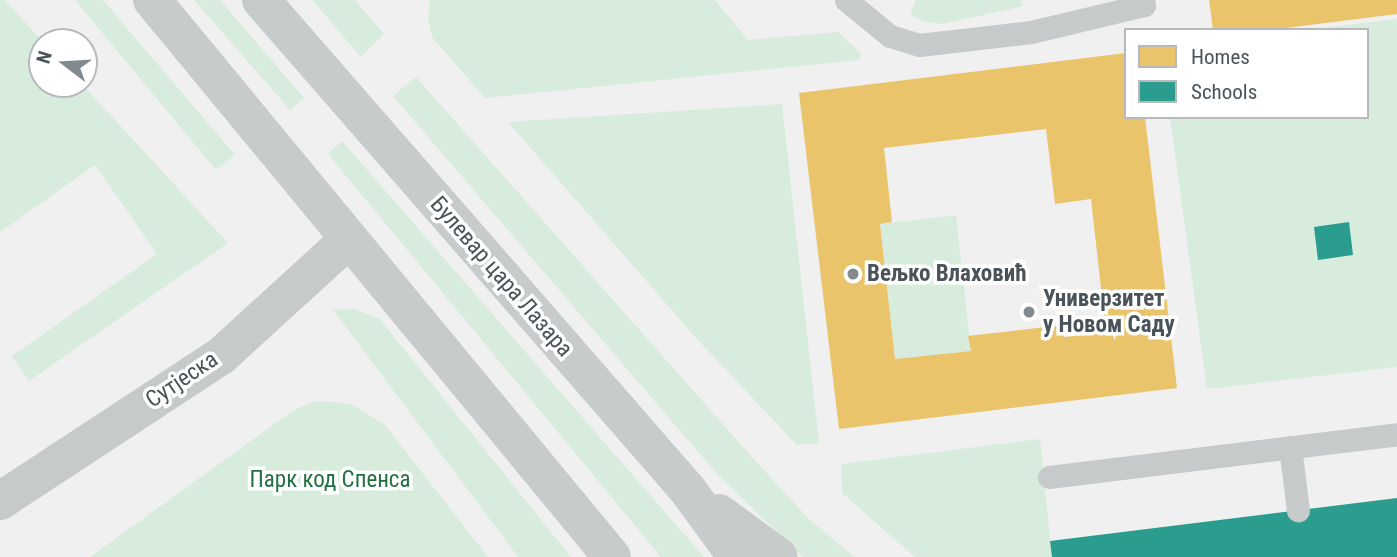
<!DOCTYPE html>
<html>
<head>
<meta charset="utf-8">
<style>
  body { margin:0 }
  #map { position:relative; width:1397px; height:557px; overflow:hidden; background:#f0f0f0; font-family:"Roboto Condensed",sans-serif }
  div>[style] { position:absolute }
  .green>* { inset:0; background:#d7ecdd }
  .homes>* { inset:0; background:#e9c46a }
  .schools>* { inset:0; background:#2a9d8f }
  .service>* { height:23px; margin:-11.5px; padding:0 11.5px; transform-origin:11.5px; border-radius:11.5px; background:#c7cacb }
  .minor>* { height:38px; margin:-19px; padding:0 19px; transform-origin:19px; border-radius:19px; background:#c7cacb }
  .secondary>* { height:38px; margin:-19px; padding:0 19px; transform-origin:19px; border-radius:19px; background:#c8cbcc }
  .dots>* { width:19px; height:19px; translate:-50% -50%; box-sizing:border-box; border:4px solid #fff; border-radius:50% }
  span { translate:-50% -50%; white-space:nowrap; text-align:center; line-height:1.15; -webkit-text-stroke:7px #fff; paint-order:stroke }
  .poi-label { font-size:23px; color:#495359; font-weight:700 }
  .left { translate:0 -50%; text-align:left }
  .street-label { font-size:23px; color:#495359 }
  .park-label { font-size:23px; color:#237142 }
  .legend { position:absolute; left:1124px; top:28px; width:245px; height:91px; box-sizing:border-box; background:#fff; border:2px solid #b6babd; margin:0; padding:9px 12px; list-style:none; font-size:21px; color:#495359 }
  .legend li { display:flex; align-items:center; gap:14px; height:35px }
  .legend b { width:35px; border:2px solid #b6babd }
  .north { position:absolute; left:28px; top:28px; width:70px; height:70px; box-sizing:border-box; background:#fff; border:2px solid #b6babd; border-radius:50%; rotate:287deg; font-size:19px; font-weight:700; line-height:28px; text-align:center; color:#495359 }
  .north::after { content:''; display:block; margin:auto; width:24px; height:32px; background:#838a8e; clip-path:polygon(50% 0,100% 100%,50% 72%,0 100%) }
</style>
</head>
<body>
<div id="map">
  <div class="green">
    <div style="clip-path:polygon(0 0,5px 0,43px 42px,42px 84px,82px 84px,228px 243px,29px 381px,12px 356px,157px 254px,95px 165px,0 232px)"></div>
    <div style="clip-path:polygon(75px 0,103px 0,235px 155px,216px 170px)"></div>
    <div style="clip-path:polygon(194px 0,220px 0,304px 98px,290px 110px)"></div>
    <div style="clip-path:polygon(312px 0,355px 0,384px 34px,361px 57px)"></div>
    <div style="clip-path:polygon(430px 0,715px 0,748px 40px,838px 32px,861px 53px,859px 60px,485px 98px,432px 37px,428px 18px)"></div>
    <div style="clip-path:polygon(916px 0,1021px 0,1023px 6px,943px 24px,923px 21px,910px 14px)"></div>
    <div style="clip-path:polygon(1397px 19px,1397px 367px,1207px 389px,1170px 117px,1367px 117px,1367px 30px,1305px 30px)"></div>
    <div style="clip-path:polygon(416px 77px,751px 456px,808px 518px,854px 557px,803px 557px,718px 475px,393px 96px)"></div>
    <div style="clip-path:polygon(782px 104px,819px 443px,797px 445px,695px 337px,508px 122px)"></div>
    <div style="clip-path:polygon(342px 141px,704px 557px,661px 557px,328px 154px)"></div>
    <div style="clip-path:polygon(956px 215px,971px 351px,895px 359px,880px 224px)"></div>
    <div style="clip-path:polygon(354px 309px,379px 318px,571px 557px,518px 557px,333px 310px)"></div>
    <div style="clip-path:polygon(324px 401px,351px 404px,385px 425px,488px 557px,90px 557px,291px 412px,311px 402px)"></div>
    <div style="clip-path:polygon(1040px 439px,1052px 557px,915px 557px,842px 493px,841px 464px)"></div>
  </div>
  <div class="homes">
    <div style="clip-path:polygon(1209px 0,1397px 0,1397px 14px,1269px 30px,1213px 30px)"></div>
    <div style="clip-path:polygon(evenodd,1126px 53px,1126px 117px,1145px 117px,1177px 388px,839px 429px,799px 93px,1126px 53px,1046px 129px,1055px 204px,1091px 199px,1106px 333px,1064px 337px,1063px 325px,968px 336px,971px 351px,895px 359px,880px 224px,892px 222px,884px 148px,1046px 129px)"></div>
  </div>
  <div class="schools">
    <div style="clip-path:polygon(1349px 222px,1353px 255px,1318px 260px,1314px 227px)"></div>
    <div style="clip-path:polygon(1397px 498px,1397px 557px,1052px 557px,1050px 541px)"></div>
  </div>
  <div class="service">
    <div style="left:846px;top:0;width:57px;rotate:39.3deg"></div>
    <div style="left:890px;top:36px;width:30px;rotate:17deg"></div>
    <div style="left:919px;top:45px;width:113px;rotate:-6.6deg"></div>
    <div style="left:1031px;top:32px;width:116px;rotate:-13.4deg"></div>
    <div style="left:1144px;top:5px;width:5px;rotate:-101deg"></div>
    <div style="left:1290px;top:447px;width:64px;rotate:82.8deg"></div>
    <div style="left:1049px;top:477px;width:351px;rotate:-7deg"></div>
  </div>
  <div class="minor">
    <div style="left:0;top:501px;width:264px;rotate:-33.3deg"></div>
    <div style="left:221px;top:356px;width:173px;rotate:-42.4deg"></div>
  </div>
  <div class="secondary">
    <div style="left:152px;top:0;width:722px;rotate:50.45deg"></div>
    <div style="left:261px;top:0;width:649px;rotate:48.94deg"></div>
    <div style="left:687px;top:489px;width:84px;rotate:53.7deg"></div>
    <div style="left:719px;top:513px;width:74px;rotate:36.3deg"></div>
  </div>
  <div class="dots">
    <div style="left:853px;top:274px;background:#838a8e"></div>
    <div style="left:1029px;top:312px;background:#838a8e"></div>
  </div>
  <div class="poi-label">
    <span class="left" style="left:867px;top:274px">Вељко Влаховић</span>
    <span class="left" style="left:1043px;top:312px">Универзитет<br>у Новом Саду</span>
  </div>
  <div class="street-label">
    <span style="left:501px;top:277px;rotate:49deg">Булевар цара Лазара</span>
    <span style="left:182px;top:380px;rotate:-34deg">Сутјеска</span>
  </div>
  <div class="park-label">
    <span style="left:330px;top:480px">Парк код Спенса</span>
  </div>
  <ul class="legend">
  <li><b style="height:19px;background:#e9c46a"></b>Homes</li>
  <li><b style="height:19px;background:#2a9d8f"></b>Schools</li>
  </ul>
  <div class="north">N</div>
</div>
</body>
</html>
